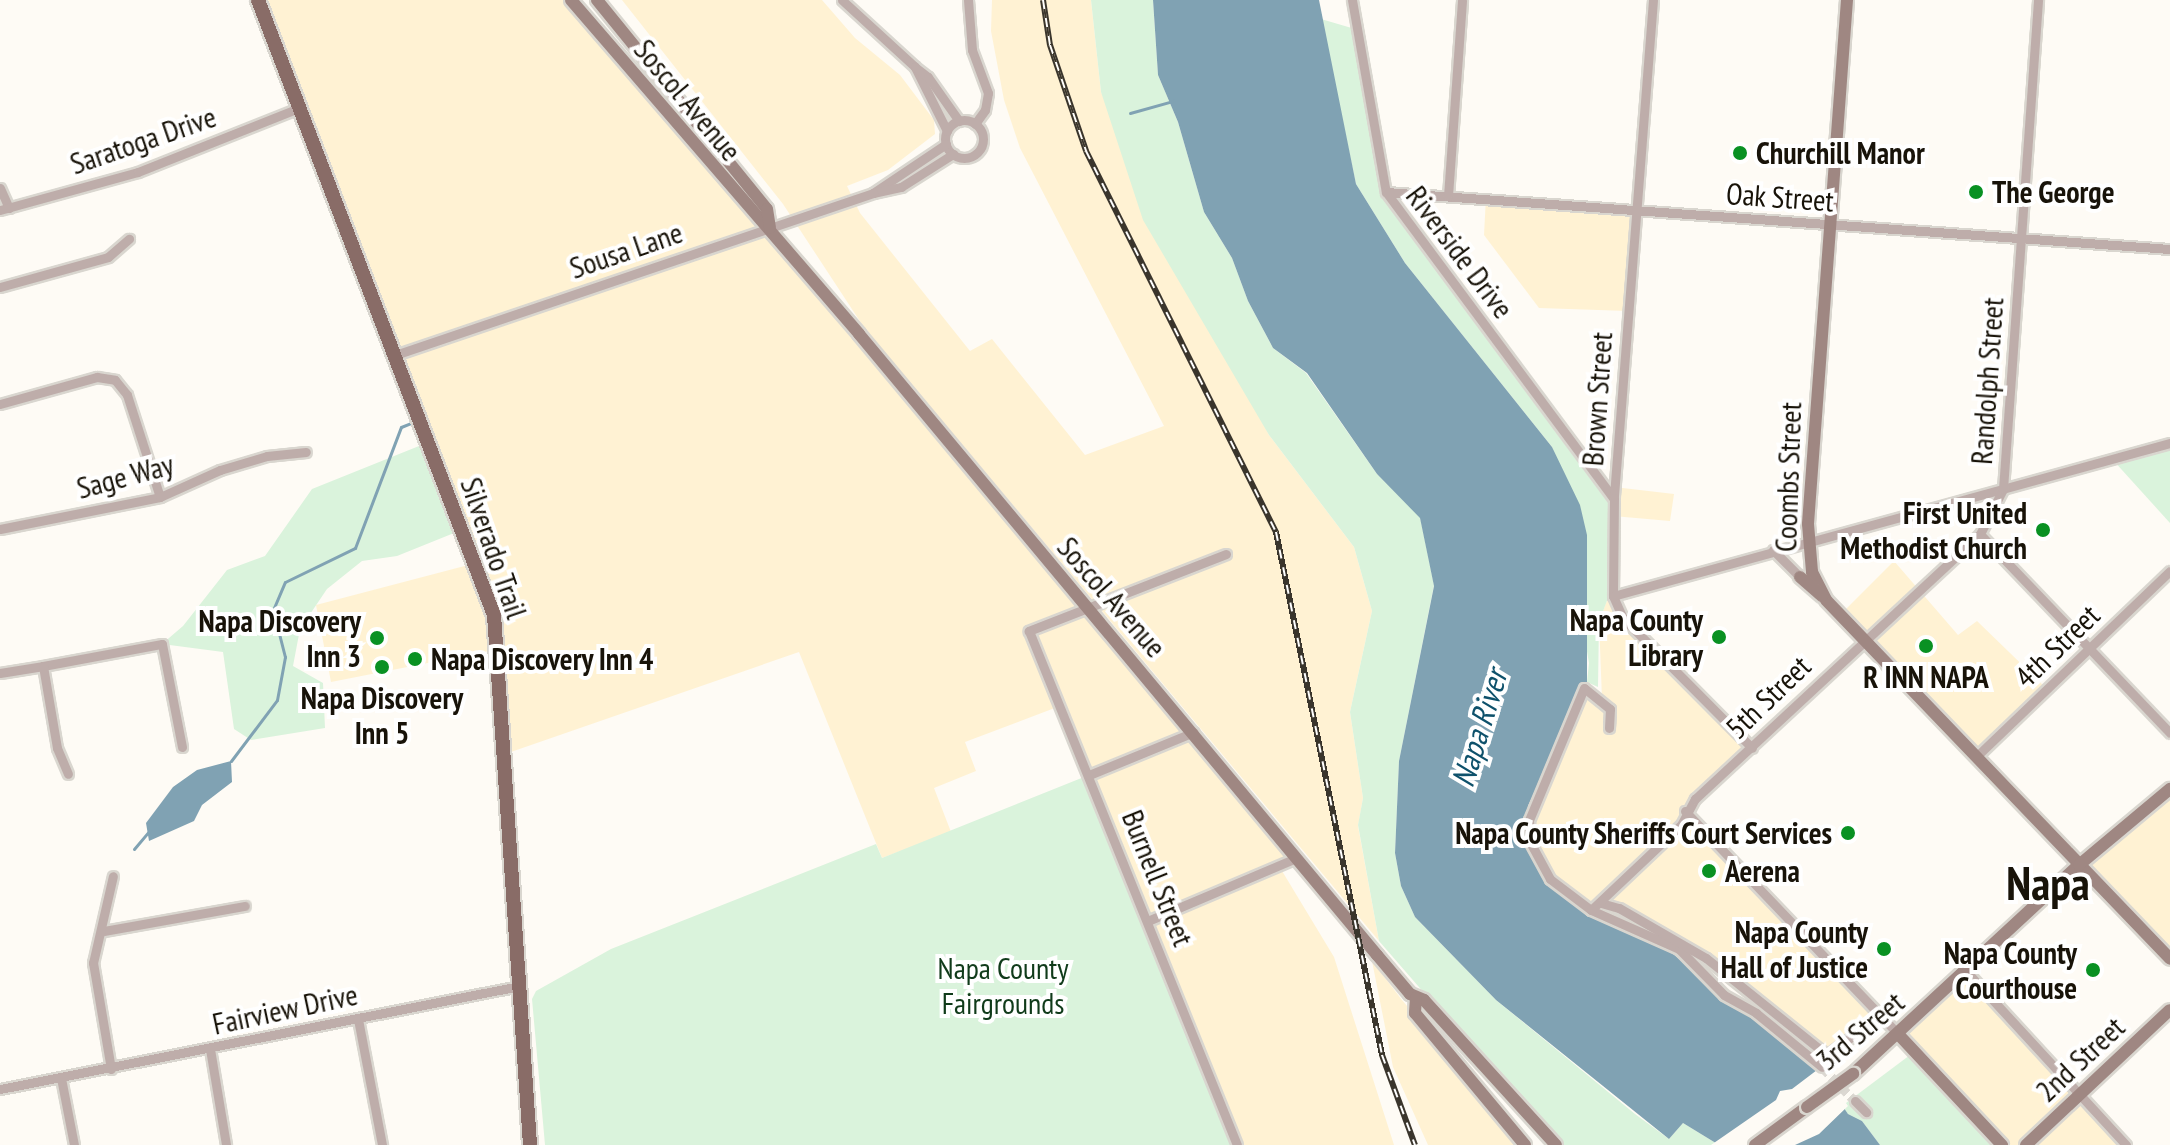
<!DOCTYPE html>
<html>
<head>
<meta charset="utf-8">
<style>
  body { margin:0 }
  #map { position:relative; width:2170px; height:1145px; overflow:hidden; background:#fefbf5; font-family:"PT Sans Narrow",sans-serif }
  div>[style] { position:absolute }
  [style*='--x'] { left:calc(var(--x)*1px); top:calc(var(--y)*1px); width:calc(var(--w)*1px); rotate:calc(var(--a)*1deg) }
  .built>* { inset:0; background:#fff2d3 }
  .green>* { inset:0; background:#daf3dc }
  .water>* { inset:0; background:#80a2b3 }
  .pier>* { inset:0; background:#fefbf5 }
  .stream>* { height:3px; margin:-1.5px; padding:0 1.5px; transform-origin:1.5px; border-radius:1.5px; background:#80a2b3 }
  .street-tunnel>* { height:9px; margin-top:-4.5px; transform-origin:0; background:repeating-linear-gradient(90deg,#dcd8d2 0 9px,transparent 0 13.5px) }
  .roads { filter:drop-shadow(2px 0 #d9d6cf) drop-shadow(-2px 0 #d9d6cf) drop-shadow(0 2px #d9d6cf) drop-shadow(0 -2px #d9d6cf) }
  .street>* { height:9px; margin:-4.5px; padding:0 4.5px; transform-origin:4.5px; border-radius:4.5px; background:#beadaa }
  .street>.ring { margin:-4.5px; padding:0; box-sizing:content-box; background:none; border:9px solid #beadaa; border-radius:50% }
  .secondary>* { height:12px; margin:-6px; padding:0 6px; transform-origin:6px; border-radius:6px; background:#9f8782 }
  .primary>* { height:14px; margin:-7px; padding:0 7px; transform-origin:7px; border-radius:7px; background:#896c67 }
  .rail>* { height:6px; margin-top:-3px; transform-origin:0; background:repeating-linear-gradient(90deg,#fff 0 9px,#3a352c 0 18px); box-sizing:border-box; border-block:2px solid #3a352c }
  .bridges { filter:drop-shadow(2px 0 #d9d6cf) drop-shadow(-2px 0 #d9d6cf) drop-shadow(0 2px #d9d6cf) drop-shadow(0 -2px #d9d6cf) }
  .secondary-bridge>* { height:12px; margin:-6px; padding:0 6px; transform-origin:6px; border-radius:6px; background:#9f8782 }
  .dots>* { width:22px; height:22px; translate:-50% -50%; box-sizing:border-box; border:4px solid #fff; border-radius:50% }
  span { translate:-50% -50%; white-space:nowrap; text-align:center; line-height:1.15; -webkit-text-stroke:8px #fff; paint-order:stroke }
  .street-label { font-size:30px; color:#181309 }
  .poi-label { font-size:30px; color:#181309; font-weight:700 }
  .left { translate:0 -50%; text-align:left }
  .right { translate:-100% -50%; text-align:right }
  .park-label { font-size:30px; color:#103b1a }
  .water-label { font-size:32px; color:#0e516b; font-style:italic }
  .town-label { font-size:46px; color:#181309; font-weight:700 }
</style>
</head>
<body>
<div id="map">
  <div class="built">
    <i style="clip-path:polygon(258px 0,571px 0,770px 228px,807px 285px,1288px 860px,1279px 866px,1334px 957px,1394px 1145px,1237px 1145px,1060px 706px,965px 742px,976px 771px,934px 788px,951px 832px,882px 858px,799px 652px,502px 755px,499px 649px,331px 682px,316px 605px,476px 563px)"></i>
    <i style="clip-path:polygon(622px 0,822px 0,855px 38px,900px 75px,934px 120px,935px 134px,888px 170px,847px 186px,860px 213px,970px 351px,992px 339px,1085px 455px,1164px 426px,1020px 148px,1004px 100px,991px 31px,992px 0,1091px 0,1101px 92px,1269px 435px,1354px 547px,1372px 611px,1350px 712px,1363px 798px,1358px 826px,1379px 941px,865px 329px,783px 204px)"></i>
    <i style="clip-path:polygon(1486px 197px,1636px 209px,1628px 311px,1539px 308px,1484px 235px)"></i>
    <i style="clip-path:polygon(1614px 487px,1674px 494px,1670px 521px,1613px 516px)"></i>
    <i style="clip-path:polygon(1894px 561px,1958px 635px,1977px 621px,2047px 689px,1977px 756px,1840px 615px)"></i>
    <i style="clip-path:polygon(1608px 598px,1747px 744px,1686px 811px,1877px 1008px,1862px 1029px,1827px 1055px,1706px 958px,1619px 908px,1593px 906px,1550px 879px,1529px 830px,1584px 688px,1602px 699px,1599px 621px)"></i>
    <i style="clip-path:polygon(2170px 789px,2170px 959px,2079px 865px)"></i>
    <i style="clip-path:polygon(1372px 961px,1402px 1000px,1525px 1145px,1428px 1145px,1393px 1067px)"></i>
    <i style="clip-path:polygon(1967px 972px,2126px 1145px,2001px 1145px,1899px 1035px)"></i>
  </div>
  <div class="green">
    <i style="clip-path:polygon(1091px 0,1153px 0,1158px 75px,1178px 122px,1204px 212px,1232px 258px,1248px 301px,1273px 348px,1306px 373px,1377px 474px,1420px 517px,1434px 585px,1399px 761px,1395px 853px,1401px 886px,1415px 917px,1496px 1000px,1635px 1114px,1669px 1139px,1683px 1123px,1719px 1145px,1556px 1145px,1379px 941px,1358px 825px,1363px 798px,1350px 712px,1372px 611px,1354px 547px,1269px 435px,1143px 220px,1101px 92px)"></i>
    <i style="clip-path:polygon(1321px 19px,1355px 29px,1386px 192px,1614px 498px,1608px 598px,1599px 622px,1598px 687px,1587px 682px,1589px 663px,1552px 447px,1405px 263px,1356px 184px)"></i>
    <i style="clip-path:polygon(429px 442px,464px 529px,397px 556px,362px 561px,327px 589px,300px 629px,293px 666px,323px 683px,325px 728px,251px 740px,234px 729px,223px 652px,162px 644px,183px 626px,227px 570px,265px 556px,312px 489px)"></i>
    <i style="clip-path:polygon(2170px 443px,2170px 523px,2112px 459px)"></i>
    <i style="clip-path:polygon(1089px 775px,1237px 1145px,545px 1145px,532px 999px,536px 991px,611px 949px,876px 844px,882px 858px)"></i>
    <i style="clip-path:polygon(1914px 1052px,2002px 1145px,1880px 1145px,1862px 1121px,1848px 1114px,1842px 1106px)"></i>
  </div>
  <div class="water">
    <i style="clip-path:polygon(1153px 0,1319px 0,1356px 184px,1405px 263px,1552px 447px,1580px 505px,1587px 535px,1587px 682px,1528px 806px,1525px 839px,1545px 876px,1673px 954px,1708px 981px,1721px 999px,1750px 1014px,1814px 1064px,1848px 1114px,1862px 1121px,1880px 1145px,1719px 1145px,1683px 1123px,1669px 1139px,1496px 1000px,1415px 917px,1401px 886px,1395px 853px,1399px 761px,1434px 586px,1420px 518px,1377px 474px,1307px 373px,1273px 348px,1248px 301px,1232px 258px,1204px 212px,1178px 122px,1158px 75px)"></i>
    <i style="clip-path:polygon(231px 761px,232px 782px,202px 805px,194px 821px,149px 841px,146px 823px,173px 787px,197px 770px)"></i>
  </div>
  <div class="pier">
    <i style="clip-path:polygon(1821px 1067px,1848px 1106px,1819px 1134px,1795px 1145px,1711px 1145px,1776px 1100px,1780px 1091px,1792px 1089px)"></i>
  </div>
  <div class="stream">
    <i style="--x:1130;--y:113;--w:45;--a:-15.6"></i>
    <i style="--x:231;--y:761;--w:76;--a:-53"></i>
    <i style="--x:277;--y:700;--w:44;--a:-79.5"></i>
    <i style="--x:285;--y:657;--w:49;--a:-104.3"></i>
    <i style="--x:273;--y:610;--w:30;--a:-67"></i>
    <i style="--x:285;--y:582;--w:78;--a:-25.9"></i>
    <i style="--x:355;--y:548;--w:129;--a:-69.2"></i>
    <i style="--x:401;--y:427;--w:11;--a:-22"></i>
    <i style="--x:134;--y:849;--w:25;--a:-50"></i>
  </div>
  <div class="street-tunnel">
    <i style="--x:1822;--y:1067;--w:47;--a:45.9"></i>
  </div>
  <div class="roads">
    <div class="street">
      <i style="--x:842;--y:0;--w:99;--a:42.5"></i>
      <i style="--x:968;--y:0;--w:50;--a:85.4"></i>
      <i style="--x:972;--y:50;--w:46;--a:69.6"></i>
      <i style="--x:988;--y:93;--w:17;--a:100"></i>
      <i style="--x:985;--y:110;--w:17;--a:126"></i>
      <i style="--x:1352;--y:0;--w:195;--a:80"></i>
      <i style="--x:1386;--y:192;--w:381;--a:53.4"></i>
      <i style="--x:1653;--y:0;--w:500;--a:94.5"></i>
      <i style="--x:1614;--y:498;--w:98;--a:90.6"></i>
      <i style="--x:1613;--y:596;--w:24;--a:66"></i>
      <i style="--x:1623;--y:618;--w:183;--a:45.2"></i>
      <i class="ring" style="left:945px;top:120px;width:29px;height:29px"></i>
      <i style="--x:947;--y:131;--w:72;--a:-116.6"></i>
      <i style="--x:915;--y:67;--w:16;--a:38"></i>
      <i style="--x:928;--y:77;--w:54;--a:54.8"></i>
      <i style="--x:946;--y:144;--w:88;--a:146.1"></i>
      <i style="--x:873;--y:193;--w:29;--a:-12"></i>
      <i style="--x:901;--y:187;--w:62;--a:-32.4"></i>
      <i style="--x:0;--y:188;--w:22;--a:66"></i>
      <i style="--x:1386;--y:192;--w:786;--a:4.16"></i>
      <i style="--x:1448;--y:196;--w:196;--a:-85.9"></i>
      <i style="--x:0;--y:210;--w:143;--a:-15.4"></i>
      <i style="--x:138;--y:172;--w:173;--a:-21.7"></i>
      <i style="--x:0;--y:287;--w:112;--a:-15.5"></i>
      <i style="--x:108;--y:257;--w:28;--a:-41"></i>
      <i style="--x:395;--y:355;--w:505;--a:-18.72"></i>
      <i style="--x:0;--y:404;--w:101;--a:-15.6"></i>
      <i style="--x:97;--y:377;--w:18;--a:9"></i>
      <i style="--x:115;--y:380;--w:19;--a:51"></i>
      <i style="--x:127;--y:395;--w:107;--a:72.1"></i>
      <i style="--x:0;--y:529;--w:163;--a:-11.3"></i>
      <i style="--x:160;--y:497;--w:66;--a:-24.2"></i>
      <i style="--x:220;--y:470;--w:49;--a:-16.6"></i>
      <i style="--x:267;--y:456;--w:39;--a:-6"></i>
      <i style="--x:1980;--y:534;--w:275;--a:46.3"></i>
      <i style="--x:1773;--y:550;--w:38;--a:45"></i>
      <i style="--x:1226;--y:554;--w:212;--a:158.7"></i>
      <i style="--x:1029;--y:631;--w:554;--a:67.97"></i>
      <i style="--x:1613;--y:596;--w:578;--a:-15.36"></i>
      <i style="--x:43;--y:666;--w:121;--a:-10.5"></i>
      <i style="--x:162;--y:644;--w:105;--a:79"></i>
      <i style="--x:0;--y:673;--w:44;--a:-9.2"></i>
      <i style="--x:43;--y:666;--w:83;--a:80.3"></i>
      <i style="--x:57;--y:748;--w:28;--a:67"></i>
      <i style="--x:1609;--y:728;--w:19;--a:-87"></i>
      <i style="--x:1610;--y:709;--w:33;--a:-141"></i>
      <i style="--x:1584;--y:688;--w:143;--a:112.6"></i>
      <i style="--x:1529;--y:820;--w:22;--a:87"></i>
      <i style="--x:1530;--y:842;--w:42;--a:61.6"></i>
      <i style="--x:1550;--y:879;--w:51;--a:37.1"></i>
      <i style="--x:1591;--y:910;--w:96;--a:23.9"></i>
      <i style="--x:1679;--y:949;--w:64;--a:45.6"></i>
      <i style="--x:1724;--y:995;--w:37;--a:29"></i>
      <i style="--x:1756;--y:1013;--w:85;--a:39.3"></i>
      <i style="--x:1977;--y:756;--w:267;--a:-43.8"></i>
      <i style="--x:1089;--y:775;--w:113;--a:-22.3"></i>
      <i style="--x:1685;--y:811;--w:310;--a:46.3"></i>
      <i style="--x:1601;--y:903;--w:19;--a:16"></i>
      <i style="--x:1619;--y:908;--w:100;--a:29.9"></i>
      <i style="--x:1706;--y:958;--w:155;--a:38.7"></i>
      <i style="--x:1827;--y:1055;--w:44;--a:-36.6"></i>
      <i style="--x:1591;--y:910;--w:124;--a:-43.4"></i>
      <i style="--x:1681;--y:825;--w:30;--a:-62"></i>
      <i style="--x:1695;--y:799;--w:389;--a:-42.9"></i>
      <i style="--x:1980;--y:534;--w:51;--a:-62.9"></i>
      <i style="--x:2003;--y:489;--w:490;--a:-85.9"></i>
      <i style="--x:1150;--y:920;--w:159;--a:-23"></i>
      <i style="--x:104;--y:931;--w:143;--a:-10.1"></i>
      <i style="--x:1967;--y:972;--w:235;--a:47.4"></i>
      <i style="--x:358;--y:1019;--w:128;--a:79.2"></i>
      <i style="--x:210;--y:1049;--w:97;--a:80.5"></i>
      <i style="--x:111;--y:1069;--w:108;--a:-99.6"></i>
      <i style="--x:93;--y:963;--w:89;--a:-77.1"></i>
      <i style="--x:61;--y:1078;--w:68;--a:79"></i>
      <i style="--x:0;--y:1089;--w:529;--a:-11.22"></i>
      <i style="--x:1855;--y:1101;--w:16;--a:45"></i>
    </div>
    <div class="secondary">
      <i style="--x:571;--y:0;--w:441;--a:49.2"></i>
      <i style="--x:859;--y:334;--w:809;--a:50.17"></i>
      <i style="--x:1377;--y:955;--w:51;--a:49.8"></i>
      <i style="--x:1410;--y:994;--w:15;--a:23"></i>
      <i style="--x:1424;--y:1000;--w:196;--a:47.7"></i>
      <i style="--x:597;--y:0;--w:269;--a:50.9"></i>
      <i style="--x:767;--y:209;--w:19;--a:81"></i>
      <i style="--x:1847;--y:0;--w:525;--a:94.26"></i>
      <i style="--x:1808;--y:524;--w:48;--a:85.2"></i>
      <i style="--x:1812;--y:572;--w:31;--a:63"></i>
      <i style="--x:1826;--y:600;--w:497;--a:46.2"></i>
      <i style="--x:1800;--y:577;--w:29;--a:41"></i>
      <i style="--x:1416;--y:998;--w:15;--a:94"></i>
      <i style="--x:1415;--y:1013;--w:172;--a:50.2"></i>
      <i style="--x:1899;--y:1035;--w:151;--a:46.9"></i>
      <i style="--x:1853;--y:1074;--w:308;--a:-42.8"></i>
      <i style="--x:2079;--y:865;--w:119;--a:-39.9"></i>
      <i style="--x:1755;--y:1145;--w:64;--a:-36.2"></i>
      <i style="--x:2026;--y:1145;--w:197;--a:-43.2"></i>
    </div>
    <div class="primary">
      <i style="--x:258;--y:0;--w:659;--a:69.01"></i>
      <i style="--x:494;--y:615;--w:531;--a:86.11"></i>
    </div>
  </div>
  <div class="rail">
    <i style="--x:1043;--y:0;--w:46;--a:81.2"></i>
    <i style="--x:1050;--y:45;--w:112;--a:71.2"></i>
    <i style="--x:1086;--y:151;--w:426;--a:63.5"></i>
    <i style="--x:1276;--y:532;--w:534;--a:78.54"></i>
    <i style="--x:1382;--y:1055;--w:96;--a:69.9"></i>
  </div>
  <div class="bridges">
    <div class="secondary-bridge">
      <i style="--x:1807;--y:1107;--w:57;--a:-35.7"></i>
    </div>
  </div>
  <div class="dots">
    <i style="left:1740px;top:153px;background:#099123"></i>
    <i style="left:1976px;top:192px;background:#099123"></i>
    <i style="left:2043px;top:530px;background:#099123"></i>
    <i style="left:1719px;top:637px;background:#099123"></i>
    <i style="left:377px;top:638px;background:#099123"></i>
    <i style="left:1926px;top:646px;background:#099123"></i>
    <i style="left:415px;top:659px;background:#099123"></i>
    <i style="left:382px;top:667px;background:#099123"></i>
    <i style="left:1848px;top:833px;background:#099123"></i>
    <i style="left:1709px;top:871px;background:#099123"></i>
    <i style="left:1884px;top:949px;background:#099123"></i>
    <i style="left:2093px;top:970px;background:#099123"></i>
  </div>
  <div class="street-label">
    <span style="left:688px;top:100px;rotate:50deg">Soscol Avenue</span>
    <span style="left:143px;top:140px;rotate:-19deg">Saratoga Drive</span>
    <span style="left:1780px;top:197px;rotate:4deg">Oak Street</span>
    <span style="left:626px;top:250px;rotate:-19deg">Sousa Lane</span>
    <span style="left:1460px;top:252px;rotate:53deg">Riverside Drive</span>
    <span style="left:1987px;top:381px;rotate:-86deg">Randolph Street</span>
    <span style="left:1597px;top:399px;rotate:-86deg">Brown Street</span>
    <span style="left:125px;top:476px;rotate:-15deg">Sage Way</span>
    <span style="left:1788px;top:477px;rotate:-88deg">Coombs Street</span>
    <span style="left:494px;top:548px;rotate:71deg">Silverado Trail</span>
    <span style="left:1112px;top:597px;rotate:49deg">Soscol Avenue</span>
    <span style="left:2057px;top:646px;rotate:-44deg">4th Street</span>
    <span style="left:1768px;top:697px;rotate:-44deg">5th Street</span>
    <span style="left:1158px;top:878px;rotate:68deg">Burnell Street</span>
    <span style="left:285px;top:1009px;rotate:-12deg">Fairview Drive</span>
    <span style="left:1860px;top:1031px;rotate:-40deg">3rd Street</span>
    <span style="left:2080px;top:1059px;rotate:-43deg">2nd Street</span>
  </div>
  <div class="poi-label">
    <span class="left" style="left:1756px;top:153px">Churchill Manor</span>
    <span class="left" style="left:1992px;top:192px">The George</span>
    <span class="right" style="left:2027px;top:530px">First United<br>Methodist Church</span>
    <span class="right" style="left:1703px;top:637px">Napa County<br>Library</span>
    <span class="right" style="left:361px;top:638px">Napa Discovery<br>Inn 3</span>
    <span class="left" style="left:431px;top:659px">Napa Discovery Inn 4</span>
    <span style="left:1926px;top:677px">R INN NAPA</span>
    <span style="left:382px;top:715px">Napa Discovery<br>Inn 5</span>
    <span class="right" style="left:1832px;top:833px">Napa County Sheriffs Court Services</span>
    <span class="left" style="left:1725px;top:871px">Aerena</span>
    <span class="right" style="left:1868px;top:949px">Napa County<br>Hall of Justice</span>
    <span class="right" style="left:2077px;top:970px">Napa County<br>Courthouse</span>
  </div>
  <div class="park-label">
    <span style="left:1003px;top:985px">Napa County<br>Fairgrounds</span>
  </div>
  <div class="water-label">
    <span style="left:1479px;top:728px;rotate:-73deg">Napa River</span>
  </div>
  <div class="town-label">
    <span style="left:2048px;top:883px">Napa</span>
  </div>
</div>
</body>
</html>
